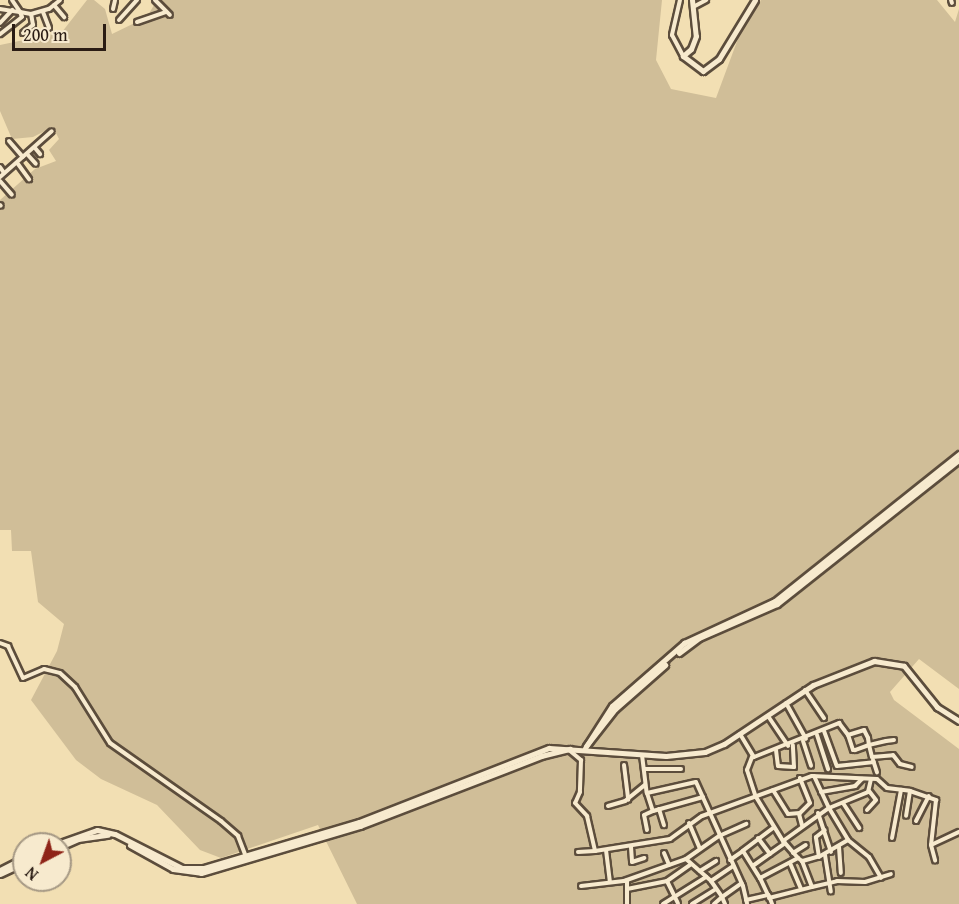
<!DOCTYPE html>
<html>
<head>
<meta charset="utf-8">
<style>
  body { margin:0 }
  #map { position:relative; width:959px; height:904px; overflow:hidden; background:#f2dfb3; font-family:"Gentium Book Plus",serif }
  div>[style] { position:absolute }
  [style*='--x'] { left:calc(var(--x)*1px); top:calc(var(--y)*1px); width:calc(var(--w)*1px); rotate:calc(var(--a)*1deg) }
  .green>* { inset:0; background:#d0be98 }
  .roads { filter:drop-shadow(2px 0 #5c4d3c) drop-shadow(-2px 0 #5c4d3c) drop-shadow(0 2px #5c4d3c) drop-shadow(0 -2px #5c4d3c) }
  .street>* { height:4px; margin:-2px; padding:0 2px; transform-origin:2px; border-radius:2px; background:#f7eace }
  .secondary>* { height:5px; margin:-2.5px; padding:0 2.5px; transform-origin:2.5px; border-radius:2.5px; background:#f7eace }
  span { translate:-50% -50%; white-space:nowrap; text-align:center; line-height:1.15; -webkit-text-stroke:6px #f7eace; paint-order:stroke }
  .north { position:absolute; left:12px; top:832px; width:60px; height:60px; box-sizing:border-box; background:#f7eace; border:2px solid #a59884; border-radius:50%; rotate:221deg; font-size:16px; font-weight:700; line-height:24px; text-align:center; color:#2a1c14 }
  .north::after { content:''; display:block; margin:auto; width:21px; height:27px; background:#8f2418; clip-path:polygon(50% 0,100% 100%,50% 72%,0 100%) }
  .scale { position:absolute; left:12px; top:24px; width:94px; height:27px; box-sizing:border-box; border:3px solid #2a1c14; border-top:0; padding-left:8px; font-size:18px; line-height:21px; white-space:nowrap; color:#2a1c14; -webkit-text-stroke:4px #f7eace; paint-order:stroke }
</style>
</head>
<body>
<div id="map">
  <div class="green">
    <i style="clip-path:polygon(87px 0,94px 0,105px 9px,112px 34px,147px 17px,157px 0,662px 0,656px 60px,671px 89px,716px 98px,739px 36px,761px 0,937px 0,955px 22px,959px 9px,959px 689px,919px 659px,890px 692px,894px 700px,959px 749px,959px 904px,357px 904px,318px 825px,221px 858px,200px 850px,157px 805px,101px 779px,76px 760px,31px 700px,57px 651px,64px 624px,38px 602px,31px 551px,12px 551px,11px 530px,0 530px,0 200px,35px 169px,56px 161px,49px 150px,59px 139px,53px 127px,33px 137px,12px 139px,0 111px,0 45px,62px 32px)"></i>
  </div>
  <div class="roads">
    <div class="street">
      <i style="--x:12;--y:0;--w:14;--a:56"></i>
      <i style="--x:20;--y:12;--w:11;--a:10"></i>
      <i style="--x:31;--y:14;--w:19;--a:-16"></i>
      <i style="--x:49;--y:9;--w:14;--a:-39"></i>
      <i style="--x:155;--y:0;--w:21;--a:45"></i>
      <i style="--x:680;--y:0;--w:36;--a:103"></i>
      <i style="--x:672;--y:35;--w:24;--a:62"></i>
      <i style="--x:951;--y:0;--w:3;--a:72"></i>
      <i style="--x:54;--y:5;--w:16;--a:50"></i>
      <i style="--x:693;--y:7;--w:15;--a:-28"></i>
      <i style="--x:0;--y:9;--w:20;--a:9"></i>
      <i style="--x:20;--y:12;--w:5;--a:68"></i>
      <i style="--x:22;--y:17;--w:28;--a:142"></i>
      <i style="--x:113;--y:9;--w:9;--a:-77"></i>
      <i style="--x:43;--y:12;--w:17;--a:69"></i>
      <i style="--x:119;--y:20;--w:27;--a:-48"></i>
      <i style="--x:137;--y:22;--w:31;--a:-19"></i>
      <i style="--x:0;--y:23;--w:18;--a:-47"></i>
      <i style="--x:23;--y:33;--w:13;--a:-39"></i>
      <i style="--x:33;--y:25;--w:11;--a:-100"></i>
      <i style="--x:9;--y:141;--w:21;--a:49"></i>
      <i style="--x:35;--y:148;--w:8;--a:50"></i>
      <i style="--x:27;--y:154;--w:13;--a:48"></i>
      <i style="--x:18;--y:164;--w:19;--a:54"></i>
      <i style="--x:0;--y:167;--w:7;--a:56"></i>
      <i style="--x:0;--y:177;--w:69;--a:-41.5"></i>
      <i style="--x:0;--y:181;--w:18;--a:49"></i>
      <i style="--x:0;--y:205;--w:1;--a:45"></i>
      <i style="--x:0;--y:643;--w:9;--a:21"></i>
      <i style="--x:8;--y:646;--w:35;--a:65"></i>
      <i style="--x:23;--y:678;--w:23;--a:-23"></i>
      <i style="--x:44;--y:669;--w:16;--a:14"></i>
      <i style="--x:60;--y:673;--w:21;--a:43"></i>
      <i style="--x:75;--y:687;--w:66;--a:58"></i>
      <i style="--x:110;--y:743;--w:136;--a:35.1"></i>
      <i style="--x:221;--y:821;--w:23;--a:41"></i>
      <i style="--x:238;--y:836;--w:19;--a:69"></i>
      <i style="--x:805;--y:690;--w:34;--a:56"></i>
      <i style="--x:786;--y:703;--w:41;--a:60.9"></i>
      <i style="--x:768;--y:716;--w:36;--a:56"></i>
      <i style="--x:824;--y:731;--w:37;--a:70"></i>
      <i style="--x:837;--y:766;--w:37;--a:-6"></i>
      <i style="--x:740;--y:734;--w:27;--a:59"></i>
      <i style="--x:754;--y:757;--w:92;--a:-21.8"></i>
      <i style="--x:839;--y:723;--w:15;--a:53"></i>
      <i style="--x:817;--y:735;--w:36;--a:72"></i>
      <i style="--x:894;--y:740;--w:8;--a:173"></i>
      <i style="--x:886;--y:741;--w:17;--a:167"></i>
      <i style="--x:869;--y:745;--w:15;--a:160"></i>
      <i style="--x:855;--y:750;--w:2;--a:180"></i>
      <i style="--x:853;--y:750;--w:16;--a:-108"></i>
      <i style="--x:848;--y:735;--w:17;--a:-17"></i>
      <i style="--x:864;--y:730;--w:9;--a:63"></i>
      <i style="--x:868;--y:738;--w:7;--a:82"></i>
      <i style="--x:869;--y:745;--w:12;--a:76"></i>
      <i style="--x:872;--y:757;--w:21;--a:-5"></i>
      <i style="--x:893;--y:755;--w:11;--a:52"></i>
      <i style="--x:900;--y:764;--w:12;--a:14"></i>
      <i style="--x:803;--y:741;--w:26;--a:72"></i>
      <i style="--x:569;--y:750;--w:16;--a:40"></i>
      <i style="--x:581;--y:760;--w:32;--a:92"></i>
      <i style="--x:580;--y:792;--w:12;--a:114"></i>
      <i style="--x:575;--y:803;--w:18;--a:47"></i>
      <i style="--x:587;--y:816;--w:36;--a:77"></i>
      <i style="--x:595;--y:851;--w:76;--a:-9.1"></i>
      <i style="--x:670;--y:839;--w:39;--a:-36"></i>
      <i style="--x:702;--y:816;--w:117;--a:-20"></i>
      <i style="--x:812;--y:776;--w:65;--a:2.6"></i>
      <i style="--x:877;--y:779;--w:13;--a:42"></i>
      <i style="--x:887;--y:788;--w:23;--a:7"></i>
      <i style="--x:910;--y:791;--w:25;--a:99"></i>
      <i style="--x:776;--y:750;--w:16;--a:83"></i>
      <i style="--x:778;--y:766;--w:16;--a:4"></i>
      <i style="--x:794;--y:767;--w:22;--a:-93"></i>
      <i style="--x:642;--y:755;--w:38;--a:83"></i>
      <i style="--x:647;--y:793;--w:50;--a:-12.7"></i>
      <i style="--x:696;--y:782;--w:114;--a:65.7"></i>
      <i style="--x:743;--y:886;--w:18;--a:77"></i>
      <i style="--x:752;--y:757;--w:14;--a:111"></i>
      <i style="--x:747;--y:770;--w:28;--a:72"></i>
      <i style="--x:756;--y:797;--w:52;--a:58.5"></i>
      <i style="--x:783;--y:841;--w:57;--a:-35.7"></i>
      <i style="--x:829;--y:808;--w:37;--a:59"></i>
      <i style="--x:848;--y:840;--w:32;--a:150"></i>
      <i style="--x:820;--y:856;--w:19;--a:164"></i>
      <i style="--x:802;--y:861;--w:5;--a:-143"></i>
      <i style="--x:873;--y:760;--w:13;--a:72"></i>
      <i style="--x:624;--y:765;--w:35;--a:83"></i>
      <i style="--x:644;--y:769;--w:37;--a:0"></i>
      <i style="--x:814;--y:776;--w:35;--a:65"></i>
      <i style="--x:829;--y:808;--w:42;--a:-22.3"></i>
      <i style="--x:868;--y:792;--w:13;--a:-77"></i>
      <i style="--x:773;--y:790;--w:28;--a:58"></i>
      <i style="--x:788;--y:814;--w:12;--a:-5"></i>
      <i style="--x:800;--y:813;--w:14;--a:-45"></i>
      <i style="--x:810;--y:803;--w:27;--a:-112"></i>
      <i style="--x:910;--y:791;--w:28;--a:19"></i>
      <i style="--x:936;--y:800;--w:45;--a:96.3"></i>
      <i style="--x:931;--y:845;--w:16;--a:75"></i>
      <i style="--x:821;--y:792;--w:35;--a:-10"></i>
      <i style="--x:855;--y:786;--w:10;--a:-45"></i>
      <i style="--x:647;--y:793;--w:19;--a:72"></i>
      <i style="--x:653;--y:811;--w:52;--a:-15.6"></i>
      <i style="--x:843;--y:803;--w:30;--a:57"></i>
      <i style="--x:608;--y:806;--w:18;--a:-16"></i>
      <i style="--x:625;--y:801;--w:26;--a:-39"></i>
      <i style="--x:659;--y:809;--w:17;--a:73"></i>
      <i style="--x:867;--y:810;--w:13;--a:-48"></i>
      <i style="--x:876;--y:800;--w:11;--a:-128"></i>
      <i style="--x:818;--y:813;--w:41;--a:71.6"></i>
      <i style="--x:799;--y:814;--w:11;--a:75"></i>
      <i style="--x:916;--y:821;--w:28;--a:-63"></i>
      <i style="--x:689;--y:823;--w:28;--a:67"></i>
      <i style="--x:773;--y:828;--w:38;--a:143"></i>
      <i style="--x:743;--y:851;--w:32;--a:58"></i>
      <i style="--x:760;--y:878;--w:43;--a:-27.8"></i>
      <i style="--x:798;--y:858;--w:23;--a:-131"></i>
      <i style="--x:647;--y:830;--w:15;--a:-101"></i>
      <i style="--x:644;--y:815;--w:10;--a:-24"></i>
      <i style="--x:758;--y:838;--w:20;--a:53"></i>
      <i style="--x:892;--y:838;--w:49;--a:-79.4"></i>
      <i style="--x:848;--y:840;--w:27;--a:39"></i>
      <i style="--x:869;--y:857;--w:24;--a:60"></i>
      <i style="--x:931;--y:845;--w:31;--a:-25"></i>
      <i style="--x:631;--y:847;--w:15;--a:86"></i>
      <i style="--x:632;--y:862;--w:13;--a:-18"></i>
      <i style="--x:839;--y:847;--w:26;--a:86"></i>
      <i style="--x:606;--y:850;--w:32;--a:83"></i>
      <i style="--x:578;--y:852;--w:17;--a:-3"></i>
      <i style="--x:664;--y:853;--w:13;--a:67"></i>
      <i style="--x:793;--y:853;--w:15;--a:-32"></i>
      <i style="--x:825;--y:855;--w:37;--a:81"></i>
      <i style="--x:819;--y:857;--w:20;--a:-99"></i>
      <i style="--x:816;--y:837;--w:11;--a:-38"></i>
      <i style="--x:686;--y:859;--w:33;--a:41"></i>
      <i style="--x:711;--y:881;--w:27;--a:-34"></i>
      <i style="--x:730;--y:860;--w:16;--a:-35"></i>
      <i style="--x:790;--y:863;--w:28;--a:67"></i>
      <i style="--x:754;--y:865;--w:38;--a:-35"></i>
      <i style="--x:700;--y:871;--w:19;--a:-32"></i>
      <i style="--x:667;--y:881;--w:25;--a:64"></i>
      <i style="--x:711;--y:881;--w:19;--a:55"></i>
      <i style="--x:722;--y:897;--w:24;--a:-35"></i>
      <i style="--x:581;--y:886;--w:43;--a:-6.6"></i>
      <i style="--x:624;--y:881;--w:66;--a:-19.5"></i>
      <i style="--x:686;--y:859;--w:40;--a:-34.9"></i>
      <i style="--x:719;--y:836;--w:30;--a:-24"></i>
      <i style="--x:812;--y:887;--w:26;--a:-13"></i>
      <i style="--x:837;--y:881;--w:28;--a:2"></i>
      <i style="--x:865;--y:882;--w:27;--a:-17"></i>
      <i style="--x:627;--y:889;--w:41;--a:-11.3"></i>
      <i style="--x:667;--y:881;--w:29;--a:-35"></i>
      <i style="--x:769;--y:896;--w:9;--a:69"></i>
      <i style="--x:769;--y:898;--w:44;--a:-14.3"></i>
      <i style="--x:812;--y:887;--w:28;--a:-111"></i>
      <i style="--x:746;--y:900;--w:23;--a:-13"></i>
      <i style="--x:768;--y:895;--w:19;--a:-115"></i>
      <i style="--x:627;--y:904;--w:24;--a:-90"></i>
      <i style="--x:663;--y:904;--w:51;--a:-32.1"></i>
      <i style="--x:692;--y:904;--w:28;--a:-32"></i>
      <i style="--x:714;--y:904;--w:11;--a:-41"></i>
      <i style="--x:722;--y:897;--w:8;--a:67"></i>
    </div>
    <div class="secondary">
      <i style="--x:692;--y:0;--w:36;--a:84"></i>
      <i style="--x:696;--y:36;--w:14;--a:111"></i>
      <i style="--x:691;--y:49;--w:11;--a:139"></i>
      <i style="--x:683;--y:56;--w:25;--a:37"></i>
      <i style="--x:703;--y:71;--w:20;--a:-37"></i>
      <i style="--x:719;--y:59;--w:69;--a:-58.6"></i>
      <i style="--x:679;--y:653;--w:25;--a:-37"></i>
      <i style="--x:699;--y:638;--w:85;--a:-23.6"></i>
      <i style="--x:777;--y:604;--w:232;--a:-38.4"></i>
      <i style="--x:586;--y:746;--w:47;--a:-51.9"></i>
      <i style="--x:615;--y:709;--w:67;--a:-41.3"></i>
      <i style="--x:585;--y:748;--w:50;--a:-57.3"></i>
      <i style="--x:612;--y:706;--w:96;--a:-41.2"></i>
      <i style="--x:684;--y:643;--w:100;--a:-24.8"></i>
      <i style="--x:775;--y:601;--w:236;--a:-38.6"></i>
      <i style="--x:57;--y:844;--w:42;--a:-19.3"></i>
      <i style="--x:97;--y:830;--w:18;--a:13"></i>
      <i style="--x:115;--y:834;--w:75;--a:26.9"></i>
      <i style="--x:182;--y:868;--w:22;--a:0"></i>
      <i style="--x:204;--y:868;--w:162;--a:-16.5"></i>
      <i style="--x:359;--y:822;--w:204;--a:-21.3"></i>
      <i style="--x:549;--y:748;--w:117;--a:3.9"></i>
      <i style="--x:666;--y:756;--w:39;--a:-6"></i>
      <i style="--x:705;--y:752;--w:21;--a:-23"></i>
      <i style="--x:724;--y:744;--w:107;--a:-33.5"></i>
      <i style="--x:813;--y:685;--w:66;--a:-21.5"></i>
      <i style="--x:874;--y:661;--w:30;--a:9"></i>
      <i style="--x:904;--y:666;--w:53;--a:51.2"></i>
      <i style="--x:937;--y:707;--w:26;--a:32"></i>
      <i style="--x:130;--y:845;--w:49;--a:29.2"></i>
      <i style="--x:173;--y:869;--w:28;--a:8"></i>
      <i style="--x:201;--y:873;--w:166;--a:-16.5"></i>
      <i style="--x:360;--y:826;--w:194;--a:-21.1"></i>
      <i style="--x:541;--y:756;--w:30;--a:-14"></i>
      <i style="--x:60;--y:847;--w:20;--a:-24"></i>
      <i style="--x:78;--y:839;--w:30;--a:-8"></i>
      <i style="--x:0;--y:870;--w:27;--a:-27"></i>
      <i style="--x:0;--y:874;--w:26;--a:-25"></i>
    </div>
  </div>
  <div class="north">N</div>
  <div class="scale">200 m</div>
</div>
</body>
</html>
